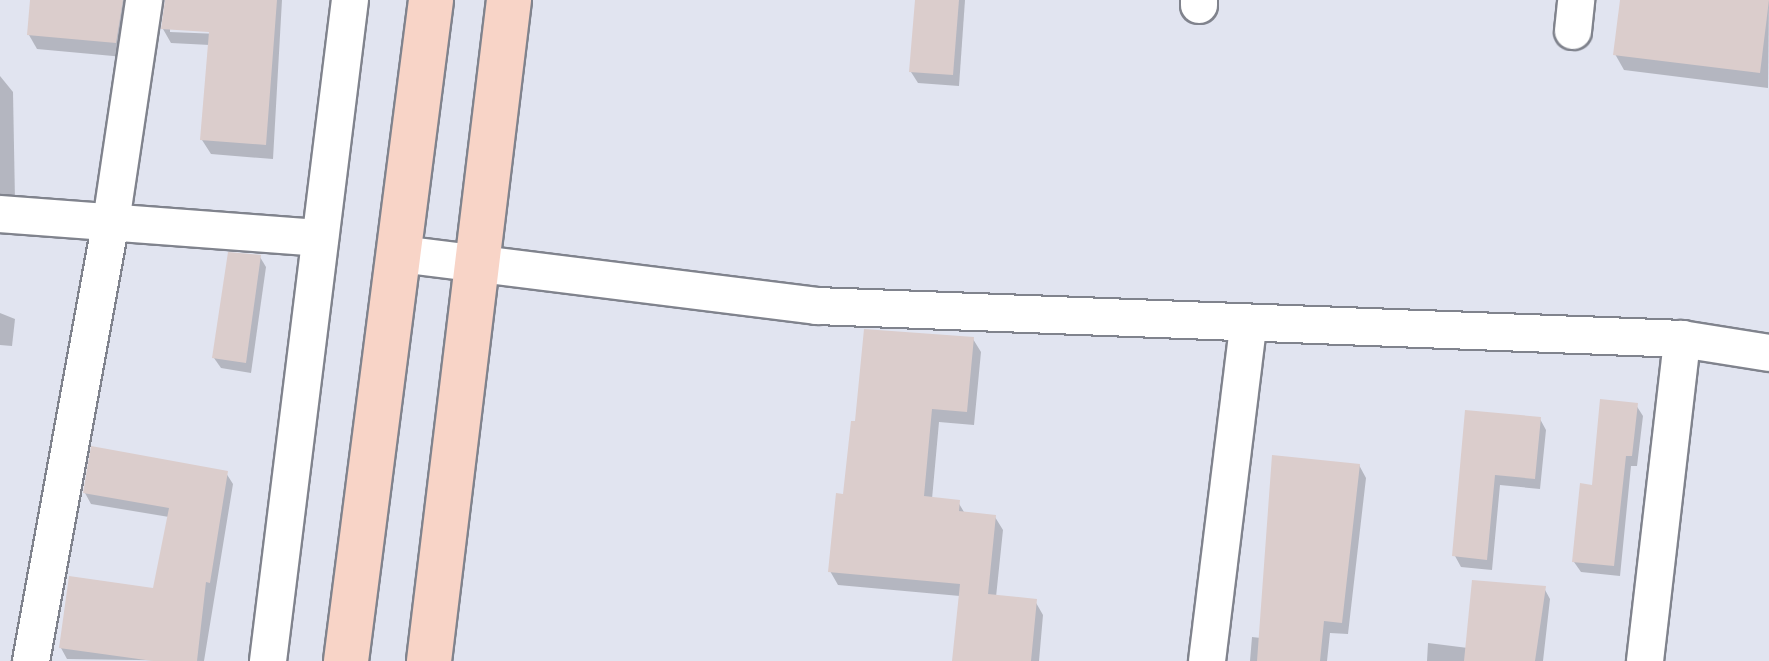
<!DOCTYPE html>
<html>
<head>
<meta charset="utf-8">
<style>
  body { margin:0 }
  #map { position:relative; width:1769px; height:661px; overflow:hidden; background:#e1e4f0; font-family:"Source Serif 4",serif }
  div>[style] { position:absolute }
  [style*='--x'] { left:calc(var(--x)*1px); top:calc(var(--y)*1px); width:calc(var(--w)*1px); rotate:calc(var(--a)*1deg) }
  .shadow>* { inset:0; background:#0003 }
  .building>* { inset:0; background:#dbcdcc }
  .roads { filter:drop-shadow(2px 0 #80838d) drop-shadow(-2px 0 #80838d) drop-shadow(0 2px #80838d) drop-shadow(0 -2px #80838d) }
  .minor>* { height:36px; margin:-18px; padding:0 18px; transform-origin:18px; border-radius:18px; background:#fff }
  .secondary>* { height:44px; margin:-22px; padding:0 22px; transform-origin:22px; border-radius:22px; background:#f8d4c7 }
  span { translate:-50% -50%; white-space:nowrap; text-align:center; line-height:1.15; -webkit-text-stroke:6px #fff; paint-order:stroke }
</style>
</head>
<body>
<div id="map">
  <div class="shadow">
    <i style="clip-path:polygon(32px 0,138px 0,124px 57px,37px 49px,29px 35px)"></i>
    <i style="clip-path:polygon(evenodd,166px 0,282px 0,273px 159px,211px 154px,202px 140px,210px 45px,171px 43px,163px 29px,166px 0,170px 28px,219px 30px,219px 34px,170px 32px,170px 28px)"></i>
    <i style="clip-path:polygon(917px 0,965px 0,959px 86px,918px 83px,911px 72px)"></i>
    <i style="clip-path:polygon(1622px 0,1769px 0,1768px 88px,1624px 70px,1615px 54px)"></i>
    <i style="clip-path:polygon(0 76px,13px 92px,15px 201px,0 201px)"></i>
    <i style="clip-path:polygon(260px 257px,266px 267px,251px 373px,221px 368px,214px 358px)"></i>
    <i style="clip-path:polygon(0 313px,15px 319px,12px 346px,0 345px)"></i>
    <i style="clip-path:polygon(973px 339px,981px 352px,974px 425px,939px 422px,932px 499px,958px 502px,964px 512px,995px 517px,1003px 530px,996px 597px,1035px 601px,1043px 615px,1039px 661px,954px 661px,960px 596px,838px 585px,830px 571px,845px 496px)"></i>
    <i style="clip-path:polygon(1636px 405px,1643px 416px,1637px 466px,1631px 466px,1620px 576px,1581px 572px,1574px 562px,1594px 487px)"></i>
    <i style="clip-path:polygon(1467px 412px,1540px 419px,1546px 430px,1540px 489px,1500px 485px,1492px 570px,1461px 567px,1455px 556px)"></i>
    <i style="clip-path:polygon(1359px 465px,1366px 478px,1348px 634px,1330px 633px,1327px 661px,1250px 661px,1252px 637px,1261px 638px)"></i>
    <i style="clip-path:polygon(226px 473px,233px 484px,204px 661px,67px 659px,61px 648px,155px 590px,169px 517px,91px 504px,85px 493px)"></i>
    <i style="clip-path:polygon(1544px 588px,1550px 599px,1543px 661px,1427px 661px,1428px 643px,1468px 648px)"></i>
  </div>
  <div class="building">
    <i style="clip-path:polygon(30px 0,123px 0,116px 43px,27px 35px)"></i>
    <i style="clip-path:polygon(165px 0,277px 0,266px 145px,200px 140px,209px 32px,161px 29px)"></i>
    <i style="clip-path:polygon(915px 0,959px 0,953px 75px,909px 72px)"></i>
    <i style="clip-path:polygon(1620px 0,1769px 0,1760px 73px,1613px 55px)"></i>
    <i style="clip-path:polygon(228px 252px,261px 255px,246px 363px,212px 358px)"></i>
    <i style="clip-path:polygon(864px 329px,974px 337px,967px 412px,932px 409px,924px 496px,960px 500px,959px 511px,996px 515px,988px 594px,1037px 599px,1031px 661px,952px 661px,960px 584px,828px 572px,836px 493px,843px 494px,851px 421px,855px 421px)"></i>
    <i style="clip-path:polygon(1600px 399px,1638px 403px,1632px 456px,1626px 456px,1614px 566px,1572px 562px,1580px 483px,1592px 485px)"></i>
    <i style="clip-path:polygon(1465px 410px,1541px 417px,1535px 479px,1495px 475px,1487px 560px,1452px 556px)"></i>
    <i style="clip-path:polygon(91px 446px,228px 471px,210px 583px,206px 582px,197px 661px,153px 661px,59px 648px,69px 576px,153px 588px,169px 508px,83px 493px)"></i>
    <i style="clip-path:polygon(1272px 455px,1360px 464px,1342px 623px,1324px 621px,1320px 661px,1257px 661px)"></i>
    <i style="clip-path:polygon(1472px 580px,1546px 586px,1535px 661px,1464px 661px)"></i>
  </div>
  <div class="roads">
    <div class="minor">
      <i style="--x:1199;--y:5;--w:5;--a:-90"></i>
      <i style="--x:1573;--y:31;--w:31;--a:-84"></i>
      <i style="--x:0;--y:214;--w:321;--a:4.3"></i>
      <i style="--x:401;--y:254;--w:419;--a:7.1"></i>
      <i style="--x:817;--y:306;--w:866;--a:2.18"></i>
      <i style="--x:1682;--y:339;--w:88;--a:9.1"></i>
      <i style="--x:31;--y:661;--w:446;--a:-79.7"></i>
      <i style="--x:111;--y:222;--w:224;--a:-81.5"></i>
      <i style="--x:268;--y:661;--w:666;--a:-82.93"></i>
      <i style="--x:1207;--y:661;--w:337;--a:-83"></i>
      <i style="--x:1645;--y:661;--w:324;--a:-83.4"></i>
    </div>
    <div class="secondary">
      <i style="--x:346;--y:661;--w:666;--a:-82.67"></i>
      <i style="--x:429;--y:661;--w:666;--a:-83.1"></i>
    </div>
  </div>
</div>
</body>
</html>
